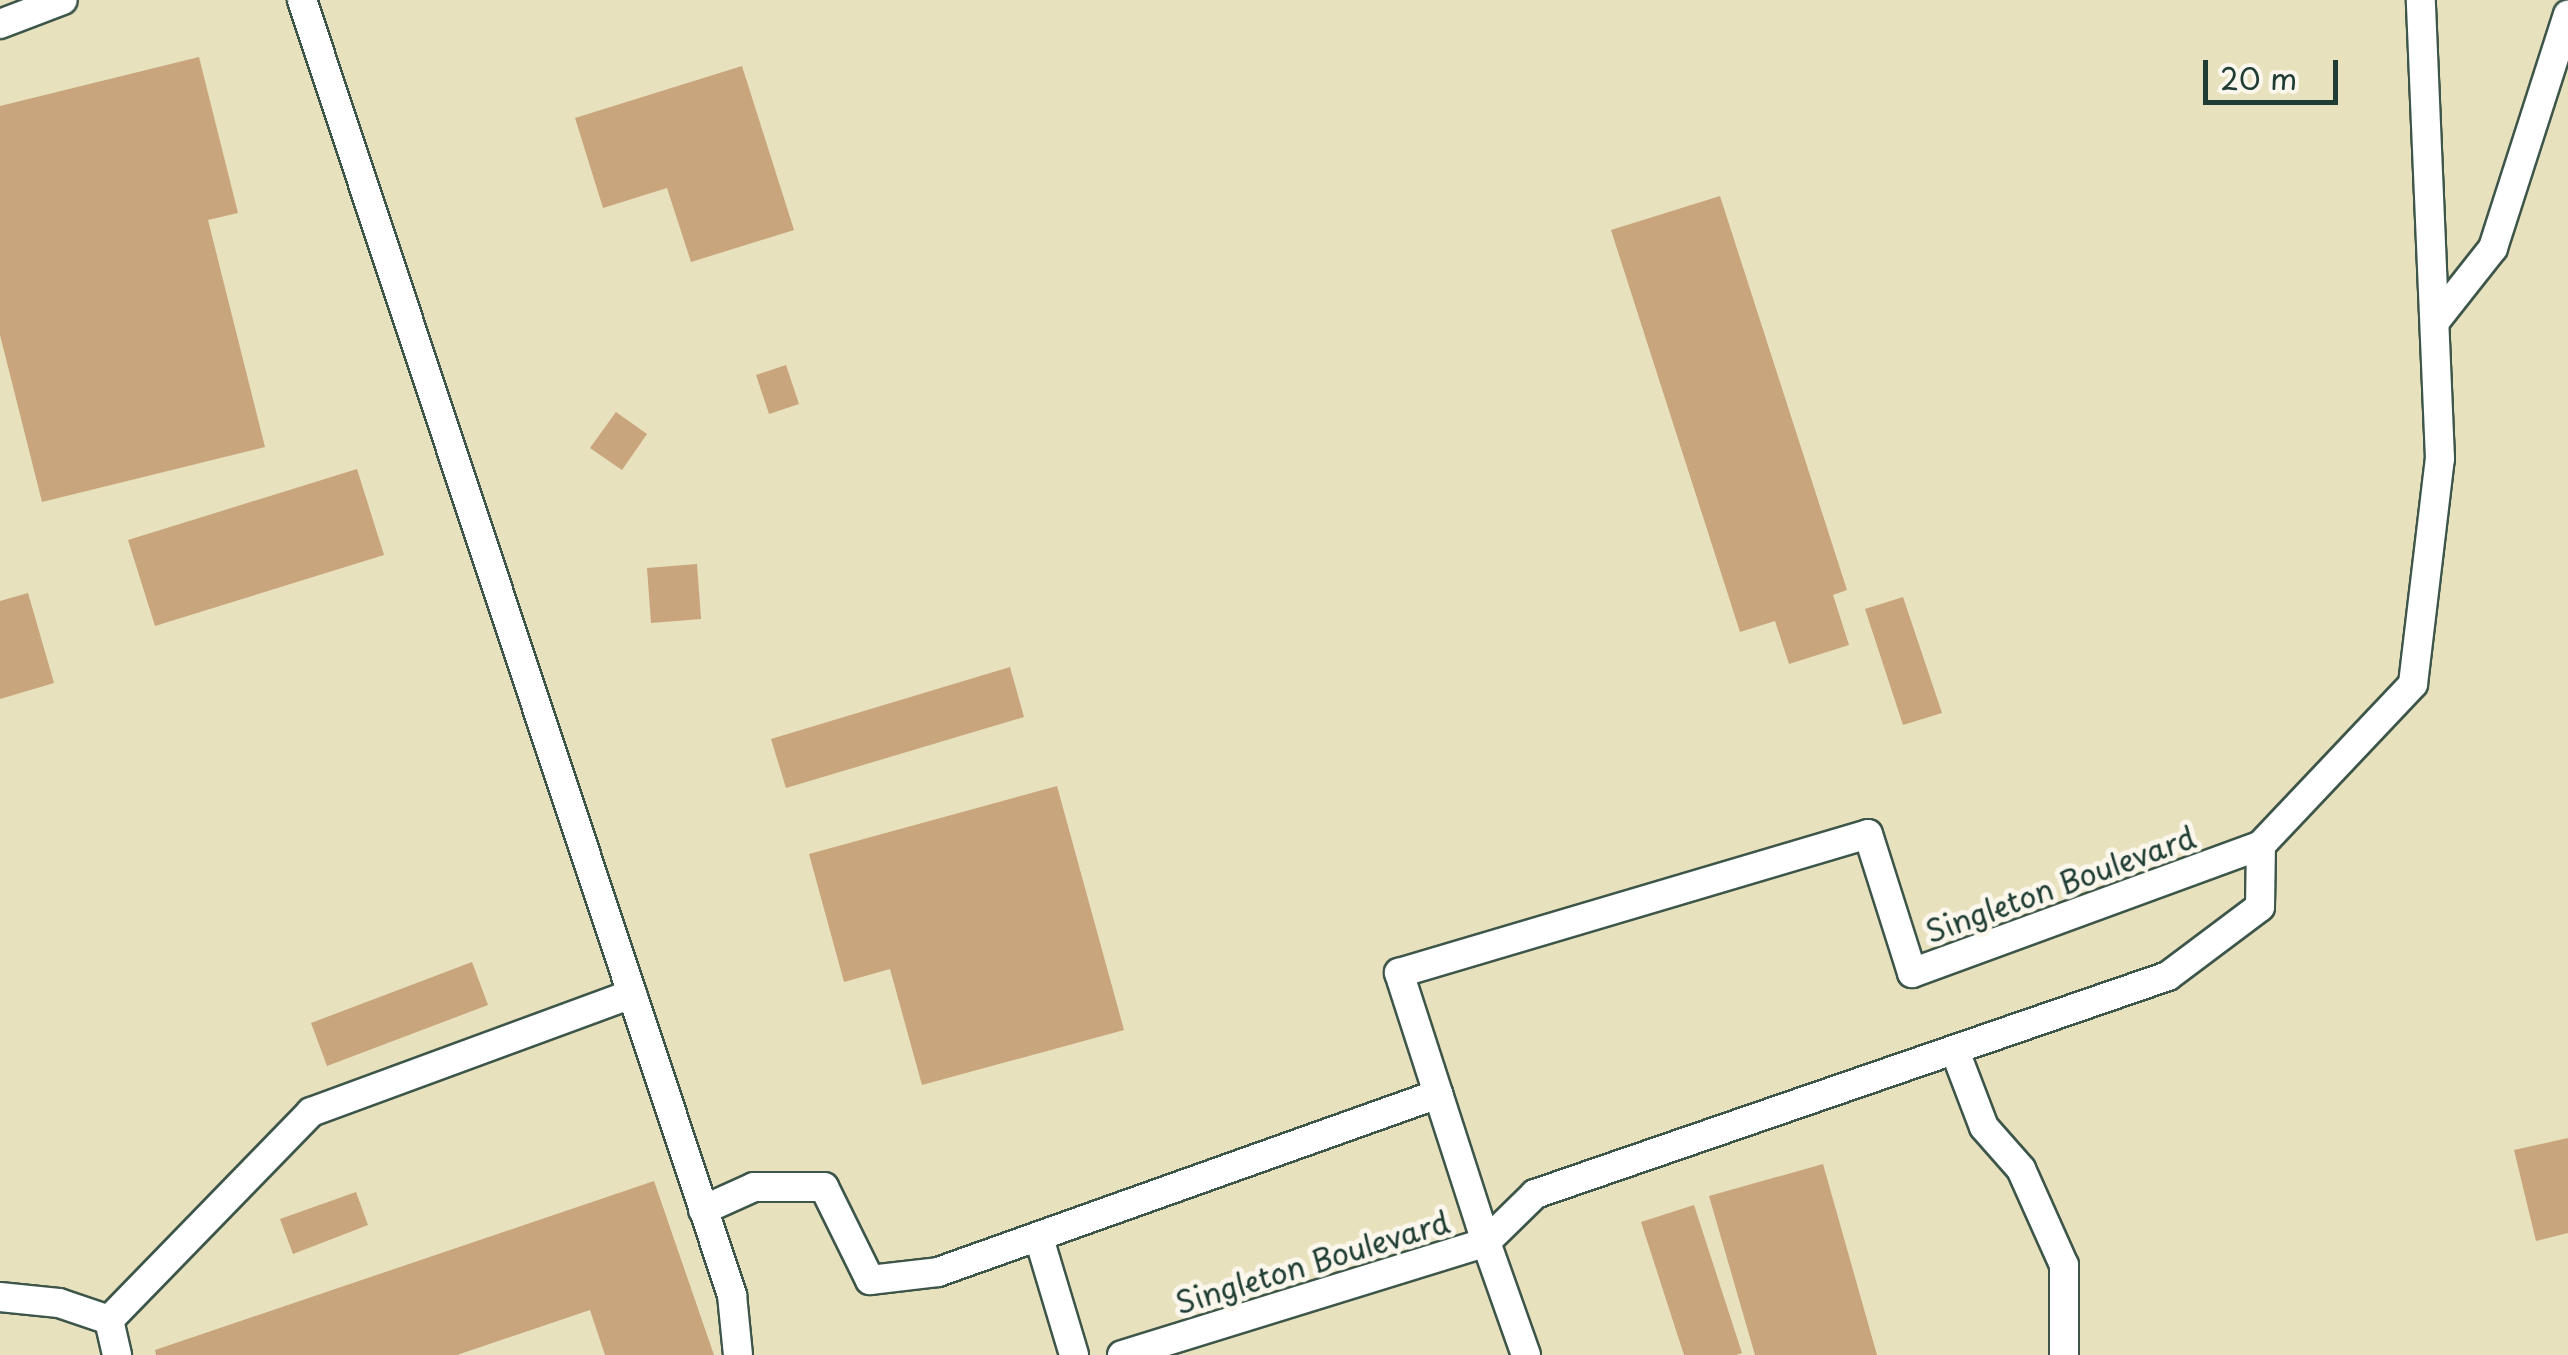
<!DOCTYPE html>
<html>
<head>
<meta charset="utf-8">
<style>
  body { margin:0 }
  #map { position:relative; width:2568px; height:1355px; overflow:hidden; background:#e8e1be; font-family:"Playpen Sans",sans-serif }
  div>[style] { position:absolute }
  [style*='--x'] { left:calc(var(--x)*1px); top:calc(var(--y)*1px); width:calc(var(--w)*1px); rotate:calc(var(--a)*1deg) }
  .building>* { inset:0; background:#c8a57c }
  .roads { filter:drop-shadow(2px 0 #3d5649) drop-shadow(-2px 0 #3d5649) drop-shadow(0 2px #3d5649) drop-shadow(0 -2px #3d5649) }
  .lane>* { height:28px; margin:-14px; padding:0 14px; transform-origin:14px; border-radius:14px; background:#fff }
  span { translate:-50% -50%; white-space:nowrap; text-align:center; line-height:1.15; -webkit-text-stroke:10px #fbf7ec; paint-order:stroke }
  .street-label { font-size:30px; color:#1f3d34 }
  .scale { position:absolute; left:2203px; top:60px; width:135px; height:45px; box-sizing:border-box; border:5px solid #1f3d34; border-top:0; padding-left:12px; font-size:30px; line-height:35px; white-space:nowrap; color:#1f3d34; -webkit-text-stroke:8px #fbf7ec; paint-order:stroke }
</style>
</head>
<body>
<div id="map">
  <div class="building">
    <i style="clip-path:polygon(199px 57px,238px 213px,208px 220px,265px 447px,42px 502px,0 335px,0 106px)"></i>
    <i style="clip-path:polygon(742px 66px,794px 230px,691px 262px,667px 188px,603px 208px,575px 118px)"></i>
    <i style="clip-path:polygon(1720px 196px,1847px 590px,1833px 595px,1849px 645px,1789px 664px,1775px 621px,1740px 632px,1611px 230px)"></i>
    <i style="clip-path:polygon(786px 365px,799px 404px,769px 414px,756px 375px)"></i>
    <i style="clip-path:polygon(616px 412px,647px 434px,622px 470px,590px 448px)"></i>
    <i style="clip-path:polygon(357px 469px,384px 555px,155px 626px,128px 540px)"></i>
    <i style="clip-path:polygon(697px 564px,701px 619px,651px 623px,647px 568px)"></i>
    <i style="clip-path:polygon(28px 593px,54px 683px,0 699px,0 601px)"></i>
    <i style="clip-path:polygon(1903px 597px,1942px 713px,1903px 725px,1865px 609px)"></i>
    <i style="clip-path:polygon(1010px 667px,1024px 717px,786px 788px,771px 739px)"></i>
    <i style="clip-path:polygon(1057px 786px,1124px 1030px,922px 1085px,890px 969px,844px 982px,809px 854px)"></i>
    <i style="clip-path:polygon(472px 962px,488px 1005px,327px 1066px,311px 1023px)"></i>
    <i style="clip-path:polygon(2568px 1138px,2568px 1233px,2536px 1241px,2514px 1150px)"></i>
    <i style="clip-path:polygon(1823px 1164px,1877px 1355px,1755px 1355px,1709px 1196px)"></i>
    <i style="clip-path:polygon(654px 1181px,714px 1355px,605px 1355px,590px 1310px,457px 1355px,156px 1355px,155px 1350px)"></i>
    <i style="clip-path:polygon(356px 1192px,368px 1225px,293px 1254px,280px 1219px)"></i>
    <i style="clip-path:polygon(1694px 1205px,1742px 1353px,1736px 1355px,1684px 1355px,1641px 1222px)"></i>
  </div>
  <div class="roads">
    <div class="lane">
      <i style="--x:302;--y:0;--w:1365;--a:71.63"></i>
      <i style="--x:732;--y:1295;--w:60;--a:84.3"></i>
      <i style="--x:0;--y:24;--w:67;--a:-20.9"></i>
      <i style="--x:2437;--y:319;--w:90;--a:-51.7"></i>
      <i style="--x:2493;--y:248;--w:245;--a:-72.2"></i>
      <i style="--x:1955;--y:1051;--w:81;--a:69.1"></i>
      <i style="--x:1984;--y:1127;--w:56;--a:48.6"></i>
      <i style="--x:2021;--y:1169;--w:105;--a:65.9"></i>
      <i style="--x:2064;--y:1265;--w:90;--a:90"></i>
      <i style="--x:703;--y:1210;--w:56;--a:-24.3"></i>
      <i style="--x:754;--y:1187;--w:70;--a:0"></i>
      <i style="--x:824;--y:1187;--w:104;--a:63.7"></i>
      <i style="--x:870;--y:1280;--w:68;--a:-6.7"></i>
      <i style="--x:938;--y:1272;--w:531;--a:-19.6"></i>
      <i style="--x:1039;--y:1238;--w:122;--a:73.3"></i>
      <i style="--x:0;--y:1297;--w:59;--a:5.8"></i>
      <i style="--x:59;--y:1303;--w:53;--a:18.8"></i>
      <i style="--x:109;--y:1320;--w:36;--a:77"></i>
      <i style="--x:109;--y:1320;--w:290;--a:-45.8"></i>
      <i style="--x:311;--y:1112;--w:342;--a:-20.2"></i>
      <i style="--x:1122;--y:1355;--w:381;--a:-17.2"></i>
      <i style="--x:1486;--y:1242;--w:283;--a:-107.9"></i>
      <i style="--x:1399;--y:973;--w:489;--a:-16.5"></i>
      <i style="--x:1868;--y:834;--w:146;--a:72.4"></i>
      <i style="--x:1912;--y:973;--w:372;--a:-20.1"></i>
      <i style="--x:2261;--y:845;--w:221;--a:-46.6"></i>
      <i style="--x:2413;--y:684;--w:227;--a:-83.2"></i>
      <i style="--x:2440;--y:459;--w:459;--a:-92.4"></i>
      <i style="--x:1526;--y:1355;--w:120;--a:-109.5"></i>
      <i style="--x:1486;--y:1242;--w:69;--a:-44.4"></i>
      <i style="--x:1535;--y:1194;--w:669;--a:-19"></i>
      <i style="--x:2168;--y:976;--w:115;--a:-36.9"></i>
      <i style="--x:2260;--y:907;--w:62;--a:-89.1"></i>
    </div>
  </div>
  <div class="street-label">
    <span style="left:2060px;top:884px;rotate:-20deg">Singleton Boulevard</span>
    <span style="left:1312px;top:1262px;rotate:-17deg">Singleton Boulevard</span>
  </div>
  <div class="scale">20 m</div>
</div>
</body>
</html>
